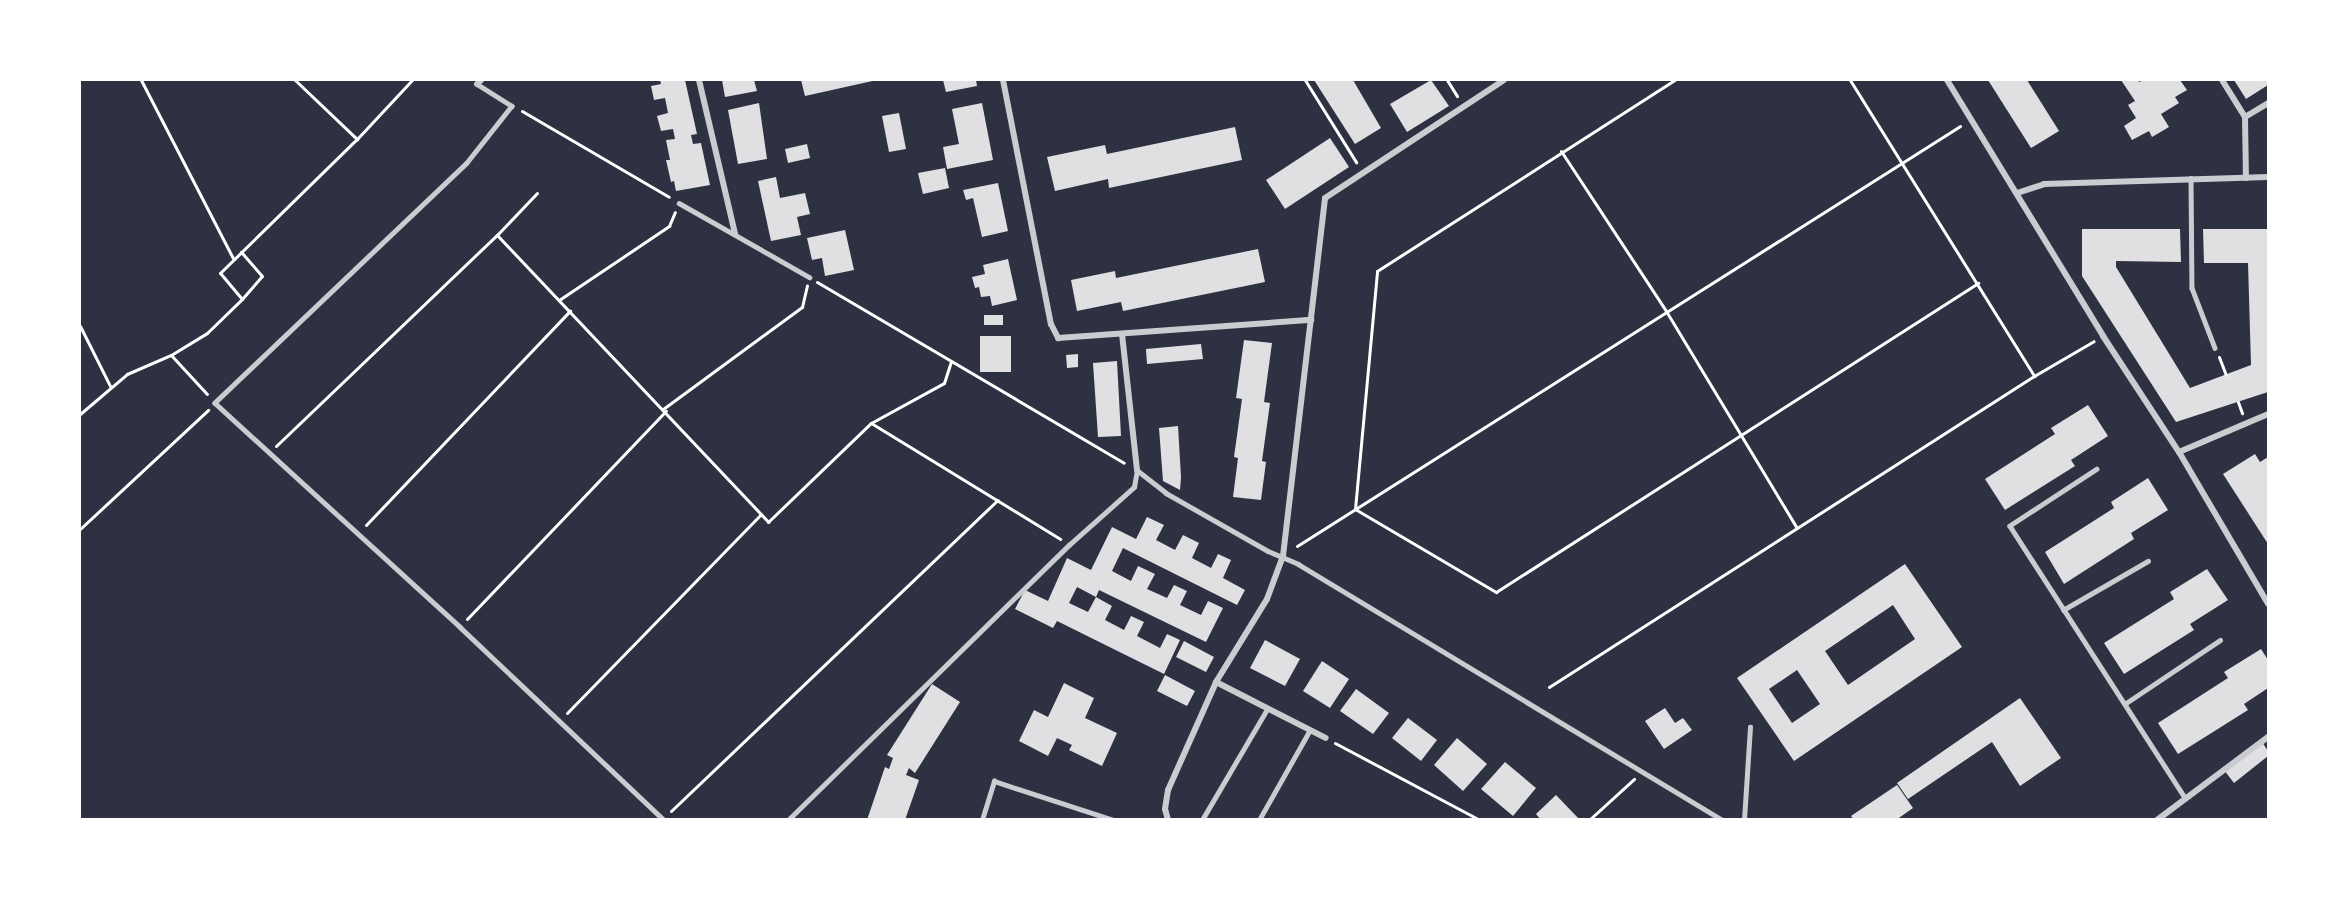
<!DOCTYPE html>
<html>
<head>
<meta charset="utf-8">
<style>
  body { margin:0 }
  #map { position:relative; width:2348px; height:899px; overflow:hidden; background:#2d3142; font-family:"Alegreya Sans",sans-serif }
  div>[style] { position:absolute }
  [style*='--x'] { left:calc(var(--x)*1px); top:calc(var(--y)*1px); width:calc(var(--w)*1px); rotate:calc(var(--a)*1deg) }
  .building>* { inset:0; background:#e0e0e3 }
  .path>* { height:3px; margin:-1.5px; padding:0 1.5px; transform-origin:1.5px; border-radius:1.5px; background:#fff }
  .service>* { height:4.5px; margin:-2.25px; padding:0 2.25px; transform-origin:2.25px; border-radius:2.25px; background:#caccd0 }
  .minor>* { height:6px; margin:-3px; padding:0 3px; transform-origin:3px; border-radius:3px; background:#caccd0 }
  span { translate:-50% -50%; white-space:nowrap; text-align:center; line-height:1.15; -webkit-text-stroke:5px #fff; paint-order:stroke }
  .frame { position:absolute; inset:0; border:81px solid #fff; pointer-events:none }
</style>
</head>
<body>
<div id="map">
  <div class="building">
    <i style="clip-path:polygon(660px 80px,685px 80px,697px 134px,691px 135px,693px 144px,701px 143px,710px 185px,676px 191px,674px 181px,671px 182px,666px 160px,670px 160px,666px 140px,675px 139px,673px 129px,661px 131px,657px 116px,668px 113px,665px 98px,654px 100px,651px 86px,661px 84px)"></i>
    <i style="clip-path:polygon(722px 80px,754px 80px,757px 91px,725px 97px)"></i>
    <i style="clip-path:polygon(801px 80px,877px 80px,805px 96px)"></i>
    <i style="clip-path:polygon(943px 80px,976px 80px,977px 86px,946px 92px)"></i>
    <i style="clip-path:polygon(1314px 80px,1353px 80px,1381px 128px,1355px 144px)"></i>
    <i style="clip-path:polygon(1431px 80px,1449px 106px,1407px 132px,1390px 104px)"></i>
    <i style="clip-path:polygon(1988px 80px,2027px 80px,2059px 131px,2031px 148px)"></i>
    <i style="clip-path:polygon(2121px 80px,2138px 80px,2139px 82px,2144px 80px,2180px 80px,2187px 90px,2175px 97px,2179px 103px,2161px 114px,2169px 127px,2152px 137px,2149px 131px,2132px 140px,2124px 126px,2136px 118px,2128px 105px,2135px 101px)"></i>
    <i style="clip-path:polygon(2234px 80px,2268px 80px,2268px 85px,2246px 99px)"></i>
    <i style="clip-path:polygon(759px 103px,767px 159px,738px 164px,728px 110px)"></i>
    <i style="clip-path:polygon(982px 103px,993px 160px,947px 169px,943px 147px,959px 144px,952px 109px)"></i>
    <i style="clip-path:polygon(899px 113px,906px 149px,889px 152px,882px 116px)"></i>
    <i style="clip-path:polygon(1235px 127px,1242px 160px,1109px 188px,1108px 179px,1055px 191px,1047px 157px,1105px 145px,1107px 154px)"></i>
    <i style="clip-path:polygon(1330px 138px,1349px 167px,1285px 209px,1266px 180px)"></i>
    <i style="clip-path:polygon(807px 144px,810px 158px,788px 163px,785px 149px)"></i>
    <i style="clip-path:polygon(945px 168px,949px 188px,923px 194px,918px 173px)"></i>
    <i style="clip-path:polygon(776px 177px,780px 198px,805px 193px,810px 214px,797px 217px,801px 235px,771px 241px,758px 181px)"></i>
    <i style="clip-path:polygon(998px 183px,1008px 231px,982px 237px,973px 198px,966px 200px,963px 190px)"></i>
    <i style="clip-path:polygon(2082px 229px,2180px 229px,2181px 262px,2116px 261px,2116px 267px,2190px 388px,2251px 365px,2248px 263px,2204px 263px,2203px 229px,2268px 229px,2268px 392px,2176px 422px,2082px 276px)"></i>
    <i style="clip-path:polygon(845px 230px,854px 270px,825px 276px,822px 258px,812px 260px,807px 238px)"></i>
    <i style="clip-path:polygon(1258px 249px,1265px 282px,1123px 311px,1121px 302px,1077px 311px,1071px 280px,1115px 271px,1116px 278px)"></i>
    <i style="clip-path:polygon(1008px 259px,1017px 300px,992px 306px,990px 296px,981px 297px,979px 287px,975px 288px,972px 277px,985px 274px,983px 265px)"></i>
    <i style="clip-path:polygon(984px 315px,1003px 315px,1003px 325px,984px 325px)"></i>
    <i style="clip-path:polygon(980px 336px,1011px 336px,1011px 372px,980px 372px)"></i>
    <i style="clip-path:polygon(1244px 340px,1272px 343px,1264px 402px,1270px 403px,1262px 461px,1266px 462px,1261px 500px,1233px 497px,1238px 458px,1234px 457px,1242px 399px,1236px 398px)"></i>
    <i style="clip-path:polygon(1201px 344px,1203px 359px,1147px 364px,1146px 349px)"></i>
    <i style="clip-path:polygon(1078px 354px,1078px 367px,1067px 368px,1066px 355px)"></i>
    <i style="clip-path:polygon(1117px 361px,1121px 436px,1098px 437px,1093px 363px)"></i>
    <i style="clip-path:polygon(2088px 405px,2108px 436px,2071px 460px,2075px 466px,2005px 510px,1985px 479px,2055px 434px,2051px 428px)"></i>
    <i style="clip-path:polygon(1178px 426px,1181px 477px,1180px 490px,1163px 481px,1159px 428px)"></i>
    <i style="clip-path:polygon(2255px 454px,2260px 462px,2268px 457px,2268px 544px,2223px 474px)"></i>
    <i style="clip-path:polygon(2148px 478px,2168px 510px,2131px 533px,2134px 539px,2064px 584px,2045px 552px,2114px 508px,2111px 502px)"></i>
    <i style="clip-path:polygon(1147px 517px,1164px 525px,1156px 540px,1175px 550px,1183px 535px,1199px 543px,1192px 558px,1211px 568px,1218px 554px,1231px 560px,1223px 578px,1245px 590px,1237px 605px,1123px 548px,1112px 571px,1131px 581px,1138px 566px,1155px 574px,1147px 589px,1167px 598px,1174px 585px,1187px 591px,1180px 605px,1201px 615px,1208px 601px,1223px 608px,1206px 642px,1099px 590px,1096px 597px,1077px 587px,1069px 603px,1088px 612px,1096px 597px,1112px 606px,1105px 620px,1124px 630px,1131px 616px,1144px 622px,1137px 636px,1160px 648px,1167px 634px,1180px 640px,1164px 674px,1057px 621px,1053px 628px,1015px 609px,1025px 590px,1048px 601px,1067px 558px,1091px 570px,1112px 527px,1136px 539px)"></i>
    <i style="clip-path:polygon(evenodd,1905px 564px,1962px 647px,1794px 761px,1737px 678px,1905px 564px,1893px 605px,1915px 639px,1848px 685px,1825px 651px,1893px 605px,1905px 564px,1797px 670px,1820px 704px,1792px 723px,1769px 689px,1797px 670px)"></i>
    <i style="clip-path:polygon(2207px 569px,2228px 600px,2190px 624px,2194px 630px,2124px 674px,2104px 643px,2174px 599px,2170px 592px)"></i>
    <i style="clip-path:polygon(1265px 640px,1300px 659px,1285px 686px,1250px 668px)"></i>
    <i style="clip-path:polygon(1184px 641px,1214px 657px,1206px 672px,1176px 657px)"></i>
    <i style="clip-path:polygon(2261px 649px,2268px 660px,2268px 688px,2244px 704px,2248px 710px,2178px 754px,2158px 723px,2228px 678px,2224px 672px)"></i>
    <i style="clip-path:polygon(1322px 661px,1349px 679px,1330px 708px,1303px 691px)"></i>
    <i style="clip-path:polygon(1165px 675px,1195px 691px,1187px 706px,1157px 691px)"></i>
    <i style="clip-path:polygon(1064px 683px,1094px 698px,1085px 718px,1117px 733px,1102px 766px,1069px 750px,1072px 745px,1057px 738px,1048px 756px,1019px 741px,1034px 710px,1048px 717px)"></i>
    <i style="clip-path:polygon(932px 684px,960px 702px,915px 773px,909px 768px,906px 775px,919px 780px,905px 820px,867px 820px,885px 767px,889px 769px,893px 758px,887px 755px)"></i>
    <i style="clip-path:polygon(1356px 689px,1389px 713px,1373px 734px,1340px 711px)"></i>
    <i style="clip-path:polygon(2020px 698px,2061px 758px,2020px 786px,1992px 742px,1908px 799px,1897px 783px)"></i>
    <i style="clip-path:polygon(1665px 708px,1675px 723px,1683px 718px,1692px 730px,1664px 749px,1645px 721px)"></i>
    <i style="clip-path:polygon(1408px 718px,1437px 740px,1421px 761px,1392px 738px)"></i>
    <i style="clip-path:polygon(1457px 738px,1487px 764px,1463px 791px,1434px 765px)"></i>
    <i style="clip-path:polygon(2262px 742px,2268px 751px,2268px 756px,2234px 783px,2224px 770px)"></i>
    <i style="clip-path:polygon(1505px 762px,1536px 788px,1513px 816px,1481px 789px)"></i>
    <i style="clip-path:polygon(1897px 785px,1913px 808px,1896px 820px,1854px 820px,1851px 816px)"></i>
    <i style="clip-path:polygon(1556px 795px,1580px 820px,1541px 820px,1536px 814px)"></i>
  </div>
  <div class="path">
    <i style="--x:141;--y:80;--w:200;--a:62.7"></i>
    <i style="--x:295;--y:80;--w:86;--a:43.6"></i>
    <i style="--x:1305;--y:80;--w:97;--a:58.1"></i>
    <i style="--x:1447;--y:80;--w:19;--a:58"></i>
    <i style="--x:1850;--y:80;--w:349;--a:58.1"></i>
    <i style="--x:522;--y:111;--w:170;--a:30.3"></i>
    <i style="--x:1561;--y:151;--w:191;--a:56.7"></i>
    <i style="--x:1666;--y:311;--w:253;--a:58.9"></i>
    <i style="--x:497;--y:235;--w:58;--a:-46.4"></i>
    <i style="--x:817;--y:282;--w:356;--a:30.5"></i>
    <i style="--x:242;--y:299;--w:34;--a:-130"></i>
    <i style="--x:220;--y:273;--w:192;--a:-44.4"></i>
    <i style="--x:357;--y:139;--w:81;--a:-47"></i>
    <i style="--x:559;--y:300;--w:133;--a:-33.9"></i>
    <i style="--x:669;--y:226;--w:15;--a:-67"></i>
    <i style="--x:80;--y:326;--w:67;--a:63.4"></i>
    <i style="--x:171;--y:355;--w:53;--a:47.3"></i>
    <i style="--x:2219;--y:357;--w:19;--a:69"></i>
    <i style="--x:2238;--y:402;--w:12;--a:70"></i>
    <i style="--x:663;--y:409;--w:172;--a:-36.3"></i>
    <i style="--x:802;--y:307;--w:22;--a:-77"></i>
    <i style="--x:80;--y:414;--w:62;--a:-40.4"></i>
    <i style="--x:127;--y:374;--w:48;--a:-23.4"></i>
    <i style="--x:171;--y:355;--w:42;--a:-31.4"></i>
    <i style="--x:207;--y:333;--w:49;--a:-44.2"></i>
    <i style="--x:242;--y:299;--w:30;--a:-49"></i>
    <i style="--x:262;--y:276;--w:32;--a:-131"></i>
    <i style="--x:871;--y:423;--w:222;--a:31.5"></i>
    <i style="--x:276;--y:446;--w:306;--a:-43.7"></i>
    <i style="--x:497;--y:235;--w:395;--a:46.6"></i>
    <i style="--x:768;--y:522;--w:143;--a:-43.9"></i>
    <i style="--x:871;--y:423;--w:83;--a:-28.7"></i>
    <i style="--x:944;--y:383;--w:22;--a:-72"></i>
    <i style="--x:1355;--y:509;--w:164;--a:30.5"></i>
    <i style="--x:1496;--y:592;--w:573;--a:-32.66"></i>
    <i style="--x:1355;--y:509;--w:239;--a:-84.7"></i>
    <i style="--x:1377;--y:271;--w:354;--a:-32.7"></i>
    <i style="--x:366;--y:525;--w:296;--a:-46.4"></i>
    <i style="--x:80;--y:529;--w:175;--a:-42.9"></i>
    <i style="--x:1297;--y:546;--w:785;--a:-32.35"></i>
    <i style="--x:467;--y:619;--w:288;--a:-46.3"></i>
    <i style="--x:1549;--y:687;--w:576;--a:-32.67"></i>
    <i style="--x:2034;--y:376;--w:69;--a:-30.3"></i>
    <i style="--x:567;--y:713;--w:278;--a:-45.7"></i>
    <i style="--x:1335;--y:743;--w:164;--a:28"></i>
    <i style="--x:671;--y:811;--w:451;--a:-43.6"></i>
    <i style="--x:1589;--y:820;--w:61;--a:-42.3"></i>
  </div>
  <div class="service">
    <i style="--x:477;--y:84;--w:41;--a:32.2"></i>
    <i style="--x:512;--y:106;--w:73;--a:128.3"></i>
    <i style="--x:467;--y:163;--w:348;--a:136.4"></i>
    <i style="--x:215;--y:403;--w:332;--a:42.4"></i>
    <i style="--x:460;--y:627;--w:281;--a:43.4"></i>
    <i style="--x:2191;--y:178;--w:110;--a:89.5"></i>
    <i style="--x:2192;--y:288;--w:64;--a:69"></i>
    <i style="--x:679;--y:203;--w:150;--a:29.6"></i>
    <i style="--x:2097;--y:469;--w:104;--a:146.8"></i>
    <i style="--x:2010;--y:526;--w:323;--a:57.2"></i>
    <i style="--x:2063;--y:610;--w:98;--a:-30"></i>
    <i style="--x:2126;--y:703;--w:113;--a:-33.8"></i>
    <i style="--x:788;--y:820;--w:393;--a:-44.4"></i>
    <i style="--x:1069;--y:545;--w:87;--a:-41.7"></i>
    <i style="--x:1134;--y:487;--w:17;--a:-80"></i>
    <i style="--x:1137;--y:470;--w:37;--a:38"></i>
    <i style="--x:1166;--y:493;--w:117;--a:29.6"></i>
    <i style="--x:1268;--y:551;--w:33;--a:23"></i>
    <i style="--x:1298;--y:564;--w:496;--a:31.1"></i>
    <i style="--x:982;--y:820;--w:41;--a:-72.9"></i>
    <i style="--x:994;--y:781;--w:125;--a:18.1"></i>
    <i style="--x:1202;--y:820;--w:129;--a:-59.6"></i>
    <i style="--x:1259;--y:820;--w:103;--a:-60.5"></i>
    <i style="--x:1744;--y:820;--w:93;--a:-86.3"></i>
  </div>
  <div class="minor">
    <i style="--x:699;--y:80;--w:158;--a:76.8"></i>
    <i style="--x:1003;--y:80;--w:249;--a:78.9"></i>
    <i style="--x:1051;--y:324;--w:16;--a:63"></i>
    <i style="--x:1058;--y:338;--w:254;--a:-4.1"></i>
    <i style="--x:1947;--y:80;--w:300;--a:58.6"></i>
    <i style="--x:2103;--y:336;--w:139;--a:56.8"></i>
    <i style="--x:2179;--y:452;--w:176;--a:59.6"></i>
    <i style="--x:2222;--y:80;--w:44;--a:58.1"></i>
    <i style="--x:2245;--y:117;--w:61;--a:89.1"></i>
    <i style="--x:477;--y:84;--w:6;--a:-45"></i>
    <i style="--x:2245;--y:117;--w:27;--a:-31"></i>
    <i style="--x:2017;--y:193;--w:28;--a:-18"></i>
    <i style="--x:2044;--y:184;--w:224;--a:-1.8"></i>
    <i style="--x:1122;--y:334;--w:137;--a:83.7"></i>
    <i style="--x:2179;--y:452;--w:97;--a:-23.1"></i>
    <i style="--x:1216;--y:682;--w:123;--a:27"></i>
    <i style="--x:1168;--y:820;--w:11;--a:-105"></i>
    <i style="--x:1165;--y:809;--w:19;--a:-81"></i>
    <i style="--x:1168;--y:790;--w:118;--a:-66"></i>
    <i style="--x:1216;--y:682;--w:97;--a:-58.4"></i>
    <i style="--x:1267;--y:599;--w:46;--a:-69.6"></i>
    <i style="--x:1283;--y:556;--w:360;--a:-83.3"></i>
    <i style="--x:1325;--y:198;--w:214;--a:-33.4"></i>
    <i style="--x:2157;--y:820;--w:139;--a:-36.8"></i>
  </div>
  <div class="frame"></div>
</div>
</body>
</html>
